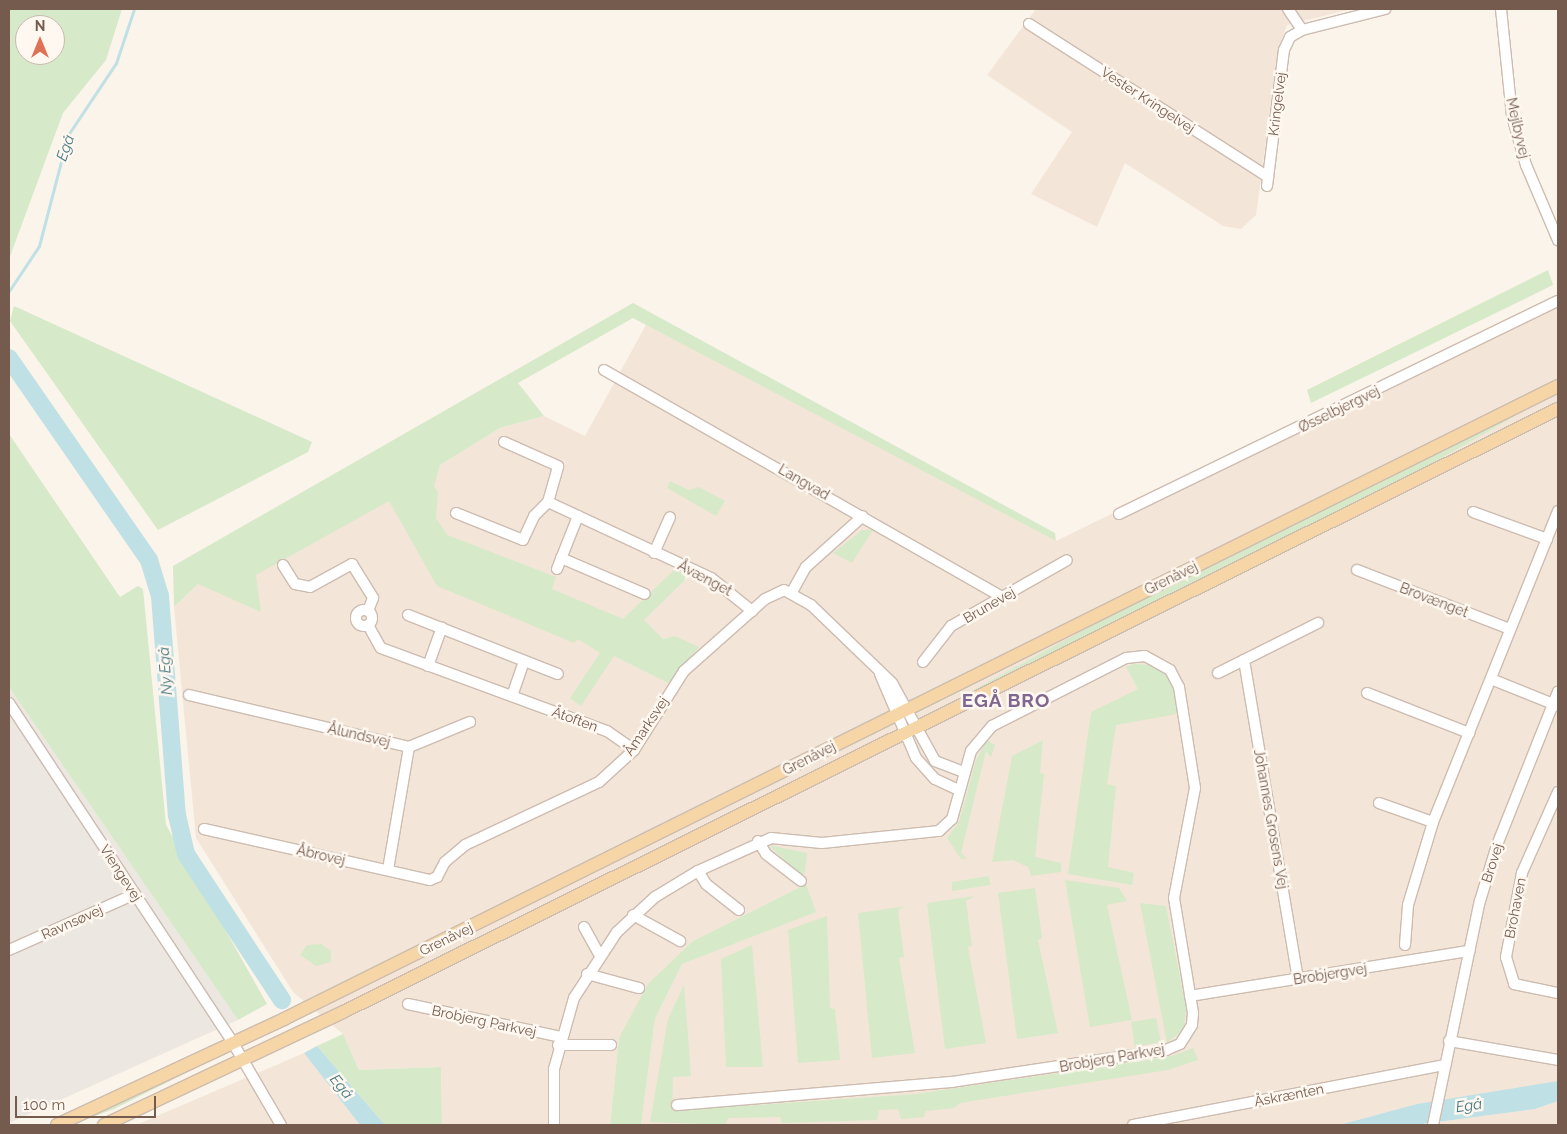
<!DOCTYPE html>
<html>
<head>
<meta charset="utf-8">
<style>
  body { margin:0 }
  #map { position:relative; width:1567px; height:1134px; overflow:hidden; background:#fbf4ea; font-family:Raleway,sans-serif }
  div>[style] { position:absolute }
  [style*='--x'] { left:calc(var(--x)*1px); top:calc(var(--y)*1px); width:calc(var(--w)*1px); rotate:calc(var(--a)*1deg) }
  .residential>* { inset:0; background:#f3e6d8 }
  .industrial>* { inset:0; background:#ede7e2 }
  .green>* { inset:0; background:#d6e9c8 }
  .water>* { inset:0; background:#bfe0e5 }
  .stream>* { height:3px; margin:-1.5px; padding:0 1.5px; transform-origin:1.5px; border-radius:1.5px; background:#bfe0e5 }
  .river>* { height:18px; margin:-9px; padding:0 9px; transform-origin:9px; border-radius:9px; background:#bfe0e5 }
  .roads { filter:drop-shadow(1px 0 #cdbcb0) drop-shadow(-1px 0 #cdbcb0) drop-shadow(0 1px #cdbcb0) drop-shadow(0 -1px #cdbcb0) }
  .minor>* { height:10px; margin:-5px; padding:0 5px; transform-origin:5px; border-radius:5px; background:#fff }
  .minor>.ring { margin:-5px; padding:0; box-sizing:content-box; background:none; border:10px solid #fff; border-radius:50% }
  .major>* { height:12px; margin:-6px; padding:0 6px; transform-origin:6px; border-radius:6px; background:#f6d6a6 }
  span { translate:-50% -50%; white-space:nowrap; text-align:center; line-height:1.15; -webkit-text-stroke:5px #fef8f0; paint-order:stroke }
  .street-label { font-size:14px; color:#755b4e }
  .water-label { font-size:15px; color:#457780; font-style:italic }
  .district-label { font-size:19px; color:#816691; font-weight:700; letter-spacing:1px }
  .frame { position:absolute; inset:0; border:10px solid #755b4e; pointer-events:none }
  .north { position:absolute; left:15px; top:15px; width:50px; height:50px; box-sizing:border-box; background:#fef8f0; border:1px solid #c7b9af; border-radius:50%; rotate:0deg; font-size:14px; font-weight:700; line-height:20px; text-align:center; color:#755b4e }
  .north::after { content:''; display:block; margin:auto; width:18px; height:22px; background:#de7156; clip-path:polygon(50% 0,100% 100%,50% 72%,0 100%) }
  .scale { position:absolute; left:15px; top:1096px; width:141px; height:22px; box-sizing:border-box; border:2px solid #755b4e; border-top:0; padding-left:6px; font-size:15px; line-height:18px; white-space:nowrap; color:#755b4e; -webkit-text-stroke:4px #fef8f0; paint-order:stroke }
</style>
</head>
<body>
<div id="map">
  <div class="residential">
    <i style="clip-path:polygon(1036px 9px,1351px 9px,1287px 25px,1279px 46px,1256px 215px,1241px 229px,1223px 226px,1125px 163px,1097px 227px,1031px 194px,1072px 132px,987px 75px)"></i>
    <i style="clip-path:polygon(1558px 295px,1558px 1081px,1544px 1087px,1417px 1104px,1339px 1125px,641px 1125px,655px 1019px,682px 964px,815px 912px,806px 884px,693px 941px,619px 1038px,610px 1125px,442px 1125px,441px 1067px,359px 1070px,343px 1034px,293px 992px,196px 838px,174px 607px,198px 584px,217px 554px,433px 486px,440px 465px,500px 428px,544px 416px,585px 436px,647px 323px,1056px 541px)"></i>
    <i style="clip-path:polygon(304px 1053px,360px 1125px,136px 1125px)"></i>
    <i style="clip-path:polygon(1558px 1101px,1558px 1125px,1415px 1125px,1535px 1109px)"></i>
  </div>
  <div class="industrial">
    <i style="clip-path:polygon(9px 687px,238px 1020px,9px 1123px)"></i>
  </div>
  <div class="green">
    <i style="clip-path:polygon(evenodd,9px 9px,122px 9px,106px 60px,63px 113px,9px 259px,9px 9px,25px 25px,55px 25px,55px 55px,25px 55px,25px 25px)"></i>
    <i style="clip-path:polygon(1548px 270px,1553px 285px,1311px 403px,1307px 390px)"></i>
    <i style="clip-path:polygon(633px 303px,1055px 533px,1056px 541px,633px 318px,518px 383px,544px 416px,500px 428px,440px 465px,434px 486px,438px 492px,436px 518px,447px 535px,556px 577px,552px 589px,623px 619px,675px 569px,689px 576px,644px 620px,663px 639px,675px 636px,699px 647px,668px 683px,614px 656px,581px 706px,570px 698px,600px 653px,578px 639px,574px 643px,437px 586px,389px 501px,256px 575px,261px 612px,198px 584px,174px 607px,173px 566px)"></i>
    <i style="clip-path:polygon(14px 306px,312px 442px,308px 452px,158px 530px,10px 321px)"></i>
    <i style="clip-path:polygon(1558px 392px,1420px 470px,926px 716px,1102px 620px)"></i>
    <i style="clip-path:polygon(9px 434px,120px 597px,138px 586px,143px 589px,166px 825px,267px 1004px,238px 1020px,9px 687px)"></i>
    <i style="clip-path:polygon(670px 481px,689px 490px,699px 487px,725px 501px,716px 516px,667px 488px)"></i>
    <i style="clip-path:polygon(862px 530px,873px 530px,852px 563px,833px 553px)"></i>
    <i style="clip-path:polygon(1134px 664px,1150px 665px,1164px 673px,1173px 688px,1177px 714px,1116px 725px,1107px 784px,1116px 786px,1108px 867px,1134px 873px,1132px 885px,1068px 874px,1091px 712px,1138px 689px,1126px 667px)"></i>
    <i style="clip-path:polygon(987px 740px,995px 745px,991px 757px,986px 751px,961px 853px,967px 859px,961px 859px,947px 838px,959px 822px,976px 760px)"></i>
    <i style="clip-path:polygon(1043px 740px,1040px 773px,1044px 774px,1035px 857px,1061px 863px,1061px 872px,1031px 876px,1028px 867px,1013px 860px,992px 862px,1012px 756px)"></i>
    <i style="clip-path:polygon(769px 845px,807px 853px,805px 873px,799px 875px)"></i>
    <i style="clip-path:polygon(989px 876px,990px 885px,952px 891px,952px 882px)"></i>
    <i style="clip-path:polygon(1065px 880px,1119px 888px,1127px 901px,1107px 905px,1132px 1020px,1090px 1027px)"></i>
    <i style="clip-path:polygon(806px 884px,816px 912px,682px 964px,655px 1019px,641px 1125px,610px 1125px,619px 1038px,648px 984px,693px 941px)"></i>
    <i style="clip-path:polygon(1035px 888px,1042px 938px,1038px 940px,1058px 1033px,1017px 1039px,998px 893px)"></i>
    <i style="clip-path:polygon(975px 896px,966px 901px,972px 946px,968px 947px,986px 1043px,945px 1049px,927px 903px)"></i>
    <i style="clip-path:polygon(1140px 903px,1166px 906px,1186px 1008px,1184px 1029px,1167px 1043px)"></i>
    <i style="clip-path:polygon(906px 906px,898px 910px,904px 957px,899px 958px,915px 1053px,872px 1058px,858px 913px)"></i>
    <i style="clip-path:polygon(827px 916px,830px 1008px,835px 1009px,840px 1060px,798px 1063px,788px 930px)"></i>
    <i style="clip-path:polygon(321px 944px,331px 951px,331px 962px,316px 966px,300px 955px,307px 945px)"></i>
    <i style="clip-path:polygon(752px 945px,763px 1067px,726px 1067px,721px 959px)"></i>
    <i style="clip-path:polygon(684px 985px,691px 1076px,673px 1077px,672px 1111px,916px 1094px,1172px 1056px,1193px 1048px,1198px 1060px,1168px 1070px,960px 1103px,954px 1108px,926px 1111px,924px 1117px,901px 1119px,898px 1109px,879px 1110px,877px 1120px,782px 1123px,780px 1117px,728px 1118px,726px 1125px,650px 1122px,668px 1019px)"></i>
    <i style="clip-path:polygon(1156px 1018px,1161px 1042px,1135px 1047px,1131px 1022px)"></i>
    <i style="clip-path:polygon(343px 1034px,359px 1070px,441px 1067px,442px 1125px,385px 1125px,317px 1046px)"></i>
    <i style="clip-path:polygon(214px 1059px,114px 1109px,70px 1125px,120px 1102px)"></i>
  </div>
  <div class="water">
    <i style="clip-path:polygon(317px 1046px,385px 1125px,360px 1125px,304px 1053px)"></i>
    <i style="clip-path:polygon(1558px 1081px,1558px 1101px,1535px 1109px,1415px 1125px,1339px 1125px,1417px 1104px)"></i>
  </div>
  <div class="stream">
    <i style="--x:9;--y:291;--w:54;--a:-56.3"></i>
    <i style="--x:39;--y:246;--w:115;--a:-75.4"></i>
    <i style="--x:68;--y:135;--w:87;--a:-56.3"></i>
    <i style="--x:116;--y:63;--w:57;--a:-71.6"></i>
  </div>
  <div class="river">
    <i style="--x:9;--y:358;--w:246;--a:55.3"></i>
    <i style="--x:149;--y:560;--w:38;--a:73"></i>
    <i style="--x:160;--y:596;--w:220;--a:85.6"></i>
    <i style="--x:177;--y:815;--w:40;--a:77"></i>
    <i style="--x:186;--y:854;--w:175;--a:56.7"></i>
  </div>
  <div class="roads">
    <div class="minor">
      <i style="--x:1288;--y:9;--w:25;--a:56"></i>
      <i style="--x:1501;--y:9;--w:108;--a:84.1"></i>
      <i style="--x:1512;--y:116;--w:51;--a:74.1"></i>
      <i style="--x:1526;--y:165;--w:82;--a:66.9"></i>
      <i style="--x:1029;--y:24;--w:284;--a:32.6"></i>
      <i style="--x:1267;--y:186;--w:137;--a:-82.9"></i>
      <i style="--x:1284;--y:50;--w:14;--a:-65"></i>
      <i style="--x:1290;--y:37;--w:14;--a:-30"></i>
      <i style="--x:1302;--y:30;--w:86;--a:-14.2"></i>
      <i style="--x:604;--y:370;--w:458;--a:29.7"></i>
      <i style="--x:548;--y:502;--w:180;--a:25"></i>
      <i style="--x:711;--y:578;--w:53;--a:38.8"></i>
      <i style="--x:1473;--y:512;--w:79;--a:20"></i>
      <i style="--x:456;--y:513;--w:72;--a:21.9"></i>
      <i style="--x:523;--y:540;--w:26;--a:-65"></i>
      <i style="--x:534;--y:516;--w:20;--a:-45"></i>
      <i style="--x:548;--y:502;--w:37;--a:-74"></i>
      <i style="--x:558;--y:466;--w:59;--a:-156"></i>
      <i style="--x:1119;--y:514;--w:488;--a:-25.9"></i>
      <i style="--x:654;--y:553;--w:39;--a:-66"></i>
      <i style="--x:561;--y:558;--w:91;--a:23.2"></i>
      <i style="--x:283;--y:565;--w:22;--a:58"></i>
      <i style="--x:295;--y:584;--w:15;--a:11"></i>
      <i style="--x:310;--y:587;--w:48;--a:-28.7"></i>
      <i style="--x:352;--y:564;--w:40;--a:58"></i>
      <i style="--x:373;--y:598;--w:14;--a:111"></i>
      <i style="--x:557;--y:569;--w:57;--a:-68.4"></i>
      <i style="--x:1357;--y:570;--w:164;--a:21.1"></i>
      <i style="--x:792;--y:592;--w:29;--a:-61"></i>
      <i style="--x:806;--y:567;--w:76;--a:-41.8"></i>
      <i class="ring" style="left:356px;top:610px;width:6px;height:6px"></i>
      <i style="--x:408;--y:615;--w:161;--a:21.5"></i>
      <i style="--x:368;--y:625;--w:26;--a:61"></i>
      <i style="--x:381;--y:648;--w:241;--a:20.2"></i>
      <i style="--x:607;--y:731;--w:33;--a:35"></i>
      <i style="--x:1244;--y:660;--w:323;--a:80.4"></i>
      <i style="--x:923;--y:662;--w:46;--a:-52.1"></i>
      <i style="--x:951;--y:626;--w:133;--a:-29.6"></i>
      <i style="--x:428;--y:666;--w:41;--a:-70.3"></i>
      <i style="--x:1218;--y:673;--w:112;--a:-26.6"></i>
      <i style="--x:880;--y:674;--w:91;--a:66.8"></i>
      <i style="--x:916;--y:758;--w:28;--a:48"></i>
      <i style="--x:935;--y:779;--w:26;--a:25"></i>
      <i style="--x:1491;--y:679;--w:72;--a:21.9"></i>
      <i style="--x:1367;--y:693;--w:110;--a:21.4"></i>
      <i style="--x:189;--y:695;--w:226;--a:13.3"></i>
      <i style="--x:409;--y:747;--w:125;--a:99.7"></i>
      <i style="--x:512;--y:696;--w:37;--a:-71"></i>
      <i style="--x:9;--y:703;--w:407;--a:56.6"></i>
      <i style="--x:233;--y:1043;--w:95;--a:59.7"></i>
      <i style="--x:409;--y:747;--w:66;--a:-22.3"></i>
      <i style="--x:1558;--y:792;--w:89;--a:114"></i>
      <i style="--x:1522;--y:873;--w:86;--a:100.8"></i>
      <i style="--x:1506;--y:957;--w:28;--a:73"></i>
      <i style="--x:1514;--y:984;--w:45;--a:11.6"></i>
      <i style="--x:1379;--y:803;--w:57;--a:19.4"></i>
      <i style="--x:204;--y:829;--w:232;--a:12.7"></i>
      <i style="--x:430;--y:880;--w:8;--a:-23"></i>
      <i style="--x:437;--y:877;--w:17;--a:-62"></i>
      <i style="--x:445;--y:862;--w:26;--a:-40"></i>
      <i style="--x:465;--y:845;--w:148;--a:-25.2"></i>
      <i style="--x:599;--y:782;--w:47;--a:-42.4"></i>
      <i style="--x:634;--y:750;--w:93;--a:-57.7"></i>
      <i style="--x:684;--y:671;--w:108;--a:-41.6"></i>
      <i style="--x:765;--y:599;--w:21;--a:-25"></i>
      <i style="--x:784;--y:590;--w:31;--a:29"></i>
      <i style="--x:811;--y:605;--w:112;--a:43.9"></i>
      <i style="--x:892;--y:683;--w:89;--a:61.1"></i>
      <i style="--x:935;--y:761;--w:31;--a:21"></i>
      <i style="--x:758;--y:841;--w:15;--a:58"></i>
      <i style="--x:766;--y:854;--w:44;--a:37.6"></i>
      <i style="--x:698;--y:871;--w:15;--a:58"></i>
      <i style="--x:706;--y:884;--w:42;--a:38.2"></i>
      <i style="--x:633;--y:915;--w:54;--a:29"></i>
      <i style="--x:584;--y:927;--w:31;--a:61"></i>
      <i style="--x:1405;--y:945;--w:40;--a:-85.7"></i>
      <i style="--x:1408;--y:905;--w:87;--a:-73.2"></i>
      <i style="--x:1433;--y:822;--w:335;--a:-68.1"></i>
      <i style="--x:9;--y:950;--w:138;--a:-24"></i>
      <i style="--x:587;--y:974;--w:54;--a:15.1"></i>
      <i style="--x:1190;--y:996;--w:283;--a:-9.2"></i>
      <i style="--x:408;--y:1004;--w:156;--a:12.2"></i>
      <i style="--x:1449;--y:1041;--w:111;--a:9.9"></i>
      <i style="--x:558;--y:1045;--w:53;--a:0"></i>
      <i style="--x:554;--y:1125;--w:56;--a:-90"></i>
      <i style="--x:554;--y:1069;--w:74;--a:-74.3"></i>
      <i style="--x:574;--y:998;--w:79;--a:-56.9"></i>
      <i style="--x:617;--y:932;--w:52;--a:-42.6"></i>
      <i style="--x:655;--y:897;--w:50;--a:-31.2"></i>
      <i style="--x:698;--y:871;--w:80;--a:-24.3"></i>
      <i style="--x:771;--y:838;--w:51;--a:5.6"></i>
      <i style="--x:822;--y:843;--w:118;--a:-5.9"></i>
      <i style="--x:939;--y:831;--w:18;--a:-43"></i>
      <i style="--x:952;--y:819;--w:71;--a:-74.4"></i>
      <i style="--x:971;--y:751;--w:33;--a:-50"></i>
      <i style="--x:992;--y:726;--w:150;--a:-26.9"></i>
      <i style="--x:1126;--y:658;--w:19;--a:-6"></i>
      <i style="--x:1145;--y:656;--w:29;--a:29"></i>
      <i style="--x:1170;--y:670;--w:19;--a:62"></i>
      <i style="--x:1179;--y:687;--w:102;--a:81"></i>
      <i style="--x:1195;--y:788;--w:112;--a:100.8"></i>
      <i style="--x:1174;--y:898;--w:117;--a:80.6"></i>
      <i style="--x:1193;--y:1013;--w:12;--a:95"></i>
      <i style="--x:1192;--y:1025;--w:22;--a:122"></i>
      <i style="--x:1180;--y:1044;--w:15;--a:157"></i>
      <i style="--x:1166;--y:1050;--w:216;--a:171.5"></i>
      <i style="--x:952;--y:1082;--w:276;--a:175.2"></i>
      <i style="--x:1133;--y:1125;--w:318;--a:-10.9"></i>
      <i style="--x:1433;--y:1125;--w:229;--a:-78.2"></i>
      <i style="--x:1480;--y:901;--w:59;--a:-73.1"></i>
      <i style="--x:1497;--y:845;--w:165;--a:-68.3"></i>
    </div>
    <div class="major">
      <i style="--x:57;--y:1125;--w:251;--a:-25"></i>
      <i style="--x:284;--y:1019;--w:1423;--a:-26.42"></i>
      <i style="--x:104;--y:1125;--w:264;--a:-25.3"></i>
      <i style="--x:343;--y:1012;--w:1356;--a:-26.4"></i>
    </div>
  </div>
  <div class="street-label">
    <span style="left:1148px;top:100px;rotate:33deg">Vester Kringelvej</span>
    <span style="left:1277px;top:104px;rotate:-83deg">Kringelvej</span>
    <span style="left:1518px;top:128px;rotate:77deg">Mejlbyvej</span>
    <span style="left:1339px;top:409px;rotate:-26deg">Øsselbjergvej</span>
    <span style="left:804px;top:482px;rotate:30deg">Langvad</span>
    <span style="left:705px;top:578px;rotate:28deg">Åvænget</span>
    <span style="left:1171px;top:578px;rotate:-26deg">Grenåvej</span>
    <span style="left:1434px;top:600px;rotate:21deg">Brovænget</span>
    <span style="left:989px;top:605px;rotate:-30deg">Brunevej</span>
    <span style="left:575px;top:719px;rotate:20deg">Åtoften</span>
    <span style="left:646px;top:726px;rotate:-56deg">Åmarksvej</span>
    <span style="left:359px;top:735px;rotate:13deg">Ålundsvej</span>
    <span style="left:809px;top:758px;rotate:-27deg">Grenåvej</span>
    <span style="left:1271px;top:819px;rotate:80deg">Johannes Grosens Vej</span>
    <span style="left:321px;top:855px;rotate:13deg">Åbrovej</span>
    <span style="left:1492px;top:863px;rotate:-72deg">Brovej</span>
    <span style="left:121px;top:873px;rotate:57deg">Viengevej</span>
    <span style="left:1515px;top:908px;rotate:-79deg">Brohaven</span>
    <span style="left:72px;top:922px;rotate:-24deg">Ravnsøvej</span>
    <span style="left:446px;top:939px;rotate:-26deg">Grenåvej</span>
    <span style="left:1330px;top:974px;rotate:-9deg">Brobjergvej</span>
    <span style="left:484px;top:1021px;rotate:12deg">Brobjerg Parkvej</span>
    <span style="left:1112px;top:1058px;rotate:-10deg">Brobjerg Parkvej</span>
    <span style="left:1289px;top:1095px;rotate:-11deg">Åskrænten</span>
  </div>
  <div class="water-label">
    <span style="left:66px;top:148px;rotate:-71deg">Egå</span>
    <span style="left:166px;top:671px;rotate:-94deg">Ny Egå</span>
    <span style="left:341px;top:1087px;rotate:51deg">Egå</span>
    <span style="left:1469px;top:1106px;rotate:-8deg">Egå</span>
  </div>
  <div class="district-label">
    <span style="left:1006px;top:701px">EGÅ BRO</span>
  </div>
  <div class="frame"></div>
  <div class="north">N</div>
  <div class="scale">100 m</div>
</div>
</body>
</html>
